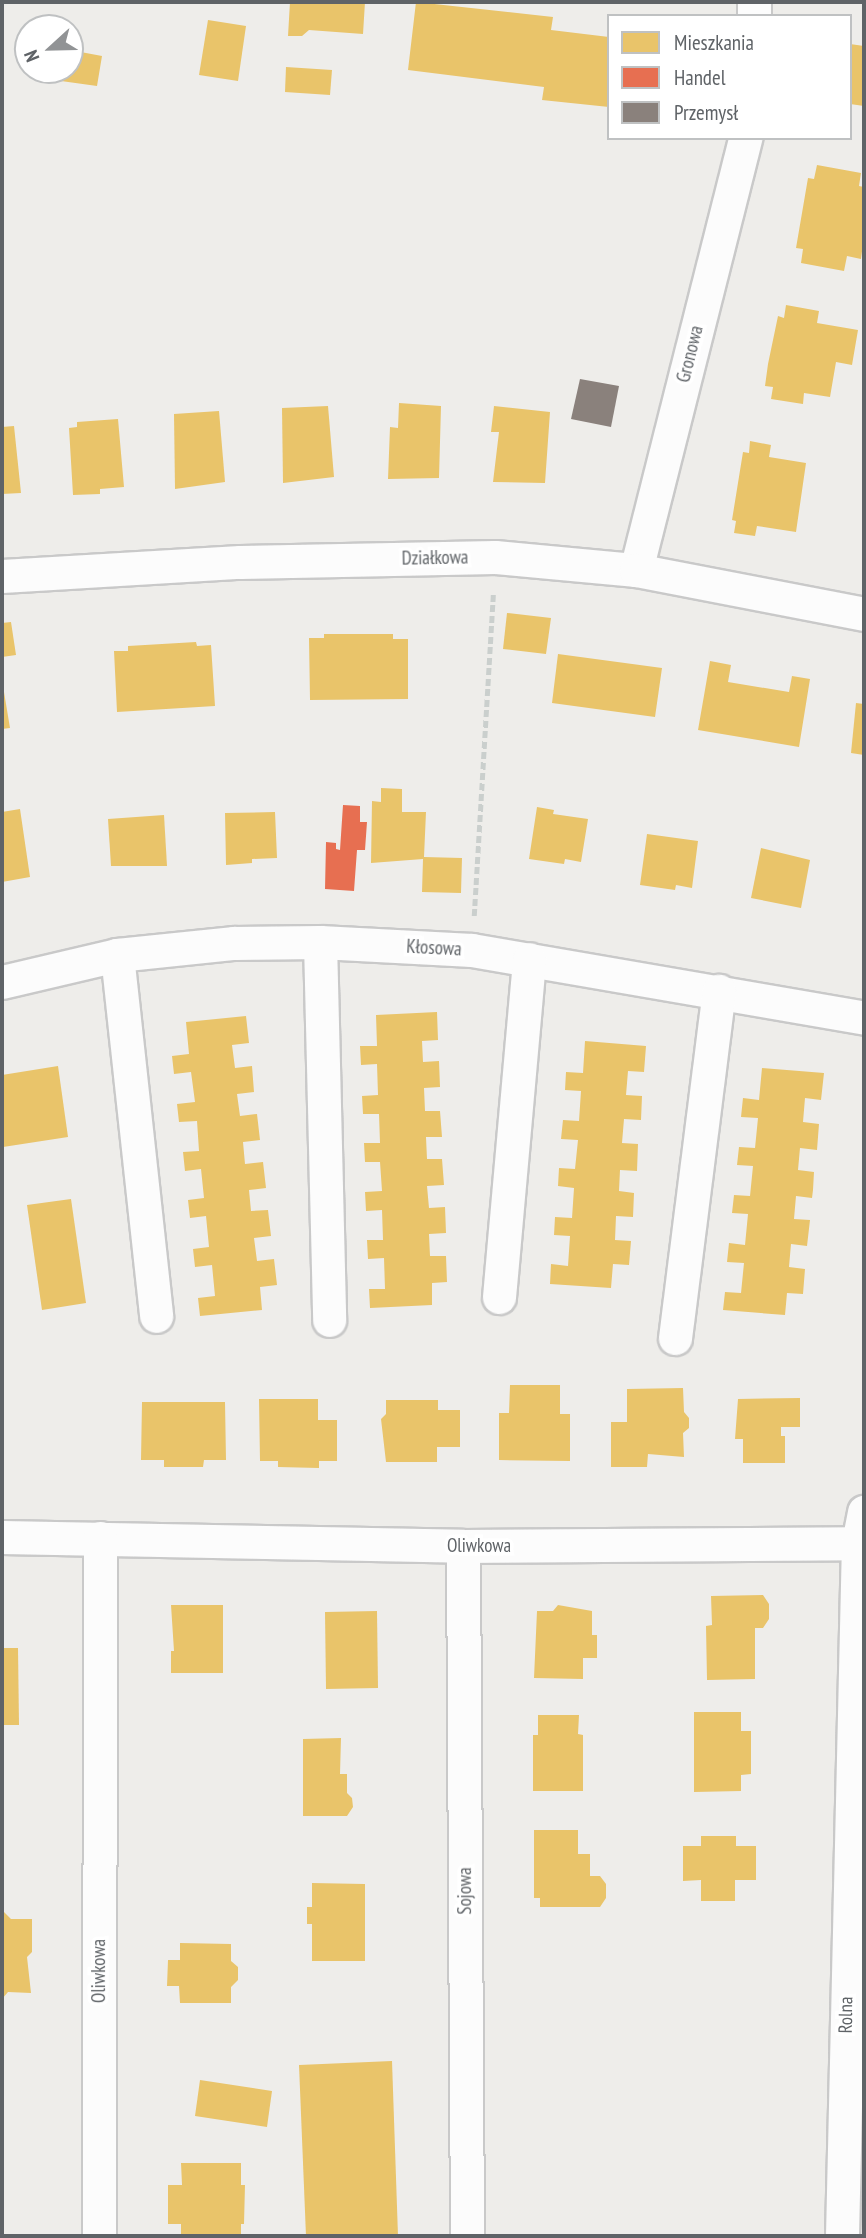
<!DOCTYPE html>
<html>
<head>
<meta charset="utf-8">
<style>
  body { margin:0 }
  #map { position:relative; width:866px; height:2238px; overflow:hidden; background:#eeedea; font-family:"PT Sans Narrow",sans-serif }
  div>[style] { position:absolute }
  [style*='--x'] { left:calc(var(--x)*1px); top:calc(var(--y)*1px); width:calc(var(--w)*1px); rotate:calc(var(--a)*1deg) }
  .homes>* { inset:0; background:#e9c46a }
  .shops>* { inset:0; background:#e76f51 }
  .industry>* { inset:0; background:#8a817c }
  .path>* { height:4.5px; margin-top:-2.25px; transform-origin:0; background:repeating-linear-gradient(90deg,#cacfcd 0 7px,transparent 0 10.5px) }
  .roads { filter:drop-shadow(2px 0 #c9c9c9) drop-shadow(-2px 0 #c9c9c9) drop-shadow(0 2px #c9c9c9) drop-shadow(0 -2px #c9c9c9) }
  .minor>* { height:33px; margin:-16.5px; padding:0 16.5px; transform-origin:16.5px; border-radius:16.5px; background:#fcfcfc }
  span { translate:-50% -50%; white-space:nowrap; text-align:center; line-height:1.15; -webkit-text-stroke:7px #fff; paint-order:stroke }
  .street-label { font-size:19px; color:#5f6367 }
  .frame { position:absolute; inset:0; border:4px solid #5f6367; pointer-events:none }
  .legend { position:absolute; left:607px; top:14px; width:245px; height:126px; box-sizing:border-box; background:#fff; border:2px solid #bfc1c2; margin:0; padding:9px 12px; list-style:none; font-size:21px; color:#5f6367 }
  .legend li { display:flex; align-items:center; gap:14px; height:35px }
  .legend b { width:35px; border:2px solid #bfc1c2 }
  .north { position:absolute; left:14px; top:14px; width:70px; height:70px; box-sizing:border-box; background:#fff; border:2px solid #bfc1c2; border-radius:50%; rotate:248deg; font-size:19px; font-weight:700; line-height:28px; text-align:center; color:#5f6367 }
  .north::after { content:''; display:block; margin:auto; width:24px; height:32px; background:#919395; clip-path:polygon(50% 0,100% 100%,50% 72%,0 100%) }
</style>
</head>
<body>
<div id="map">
  <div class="homes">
    <i style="clip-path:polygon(290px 2px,365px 2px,363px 34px,309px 30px,302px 36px,288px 36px)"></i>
    <i style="clip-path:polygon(416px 2px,553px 17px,551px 30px,609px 37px,609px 107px,542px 100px,544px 87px,408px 70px)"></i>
    <i style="clip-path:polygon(208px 20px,246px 26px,238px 81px,199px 75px)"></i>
    <i style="clip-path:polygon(850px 44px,864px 46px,864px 106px,850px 104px)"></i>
    <i style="clip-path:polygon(70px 50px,102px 56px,97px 86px,61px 81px,63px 70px,70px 70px)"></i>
    <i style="clip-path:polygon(286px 67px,332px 70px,330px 95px,285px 92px)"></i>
    <i style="clip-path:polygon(817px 165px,861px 173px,859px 186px,864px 187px,864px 236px,861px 259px,847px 256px,844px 271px,801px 263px,803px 249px,796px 248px,808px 178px,814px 179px)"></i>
    <i style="clip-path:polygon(786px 305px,819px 311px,817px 323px,858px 330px,852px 365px,836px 362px,830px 397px,804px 393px,803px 404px,771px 399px,773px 387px,765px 386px,768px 364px,778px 316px,784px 318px)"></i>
    <i style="clip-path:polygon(399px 403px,441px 406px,439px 478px,388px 479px,390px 427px,398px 428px)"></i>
    <i style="clip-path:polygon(328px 406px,334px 477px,283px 483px,282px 408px)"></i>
    <i style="clip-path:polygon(494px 406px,550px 412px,545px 483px,493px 482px,499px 432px,491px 432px)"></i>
    <i style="clip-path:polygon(219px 411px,225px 482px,175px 489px,174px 414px)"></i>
    <i style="clip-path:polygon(118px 419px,124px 487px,100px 489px,100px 494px,73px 495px,69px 428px,77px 427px,77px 422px)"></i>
    <i style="clip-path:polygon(14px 426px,21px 493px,2px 494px,2px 427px)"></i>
    <i style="clip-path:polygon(750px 441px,771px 445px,769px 457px,806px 463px,796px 532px,757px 526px,755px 536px,734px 533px,736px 521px,732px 520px,743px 452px,749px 453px)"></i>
    <i style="clip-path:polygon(507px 613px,551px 618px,546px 654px,503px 649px)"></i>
    <i style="clip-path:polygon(11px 622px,16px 655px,2px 657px,2px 623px)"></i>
    <i style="clip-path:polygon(324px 634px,393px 634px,393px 639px,408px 639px,408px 699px,310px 700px,309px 638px,324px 638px)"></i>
    <i style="clip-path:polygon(196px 642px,197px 646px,211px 645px,215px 706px,117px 712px,114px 651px,128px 651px,128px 646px)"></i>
    <i style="clip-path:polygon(558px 654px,662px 668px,655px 717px,552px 703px)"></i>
    <i style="clip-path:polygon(710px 661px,731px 665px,728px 682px,789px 692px,792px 676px,810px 679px,799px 747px,698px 730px)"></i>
    <i style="clip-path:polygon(2px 680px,10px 728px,2px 729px)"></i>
    <i style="clip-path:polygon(856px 703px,864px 704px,864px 755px,851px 753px)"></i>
    <i style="clip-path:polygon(381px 788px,402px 789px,402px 812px,426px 812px,424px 857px,462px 858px,461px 893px,422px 892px,423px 859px,371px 863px,372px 801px,381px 802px)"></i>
    <i style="clip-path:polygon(537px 807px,554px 810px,553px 814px,588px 819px,581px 862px,565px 859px,564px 864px,529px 859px)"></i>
    <i style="clip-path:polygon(20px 809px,30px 877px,2px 882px,2px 812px)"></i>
    <i style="clip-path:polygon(275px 812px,277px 858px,252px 859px,252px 863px,226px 865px,225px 813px)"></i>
    <i style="clip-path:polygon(164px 815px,167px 866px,111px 866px,108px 819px)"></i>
    <i style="clip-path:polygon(647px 834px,698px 841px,692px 888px,676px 885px,675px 890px,640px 885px)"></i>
    <i style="clip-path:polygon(761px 848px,810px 860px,801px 908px,751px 898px)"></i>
    <i style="clip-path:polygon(437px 1012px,438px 1040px,422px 1041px,423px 1062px,439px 1061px,440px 1087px,424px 1088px,425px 1111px,440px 1111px,442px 1137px,426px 1137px,427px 1159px,442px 1159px,444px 1185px,427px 1186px,429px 1208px,445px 1207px,446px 1233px,429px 1234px,430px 1256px,446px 1256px,447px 1282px,432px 1283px,432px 1305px,370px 1308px,369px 1289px,385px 1289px,384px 1258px,368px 1259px,367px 1240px,383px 1240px,382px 1210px,366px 1211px,365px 1192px,382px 1191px,380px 1162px,365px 1162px,364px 1143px,380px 1143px,379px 1114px,363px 1114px,362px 1096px,378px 1095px,377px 1064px,361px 1065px,360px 1046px,377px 1046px,376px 1015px)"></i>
    <i style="clip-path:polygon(246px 1016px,249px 1043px,232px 1045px,235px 1068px,252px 1066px,254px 1092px,237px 1094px,240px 1116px,257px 1114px,260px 1140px,243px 1142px,245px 1164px,263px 1162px,266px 1188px,249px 1190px,251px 1211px,268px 1210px,271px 1236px,254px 1238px,257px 1261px,274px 1259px,277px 1285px,260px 1287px,262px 1310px,200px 1316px,198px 1298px,215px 1296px,212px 1265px,195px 1267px,193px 1249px,209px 1247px,206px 1216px,190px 1218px,188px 1200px,204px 1198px,201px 1169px,185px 1171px,183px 1152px,199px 1151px,197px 1121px,179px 1122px,177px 1104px,195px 1102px,191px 1072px,174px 1074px,172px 1056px,189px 1054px,186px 1022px)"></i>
    <i style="clip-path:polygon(585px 1041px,646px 1046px,644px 1072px,628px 1071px,626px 1095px,642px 1096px,641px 1120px,624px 1119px,622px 1143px,638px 1144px,637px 1171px,620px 1170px,619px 1191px,634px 1193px,633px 1217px,616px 1216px,615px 1240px,631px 1241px,629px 1265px,613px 1264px,611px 1288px,550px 1284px,551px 1264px,568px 1266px,570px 1236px,554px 1235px,555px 1217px,572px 1218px,574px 1188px,558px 1186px,559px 1168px,575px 1169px,578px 1140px,561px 1139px,563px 1120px,579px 1121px,581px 1091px,565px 1090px,566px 1072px,583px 1073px)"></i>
    <i style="clip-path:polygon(58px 1066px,68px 1137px,3px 1147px,2px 1075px)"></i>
    <i style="clip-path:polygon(762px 1068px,824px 1073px,821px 1100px,805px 1098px,803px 1122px,819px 1124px,817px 1150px,800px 1148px,798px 1170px,814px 1172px,813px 1190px,812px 1198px,796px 1196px,794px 1219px,810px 1220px,807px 1246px,791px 1244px,789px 1267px,805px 1269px,803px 1294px,787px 1293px,785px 1315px,723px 1310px,725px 1292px,741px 1293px,744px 1263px,727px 1262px,729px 1243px,745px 1245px,748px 1214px,732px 1213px,734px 1195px,750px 1196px,753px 1166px,737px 1165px,739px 1147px,755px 1148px,758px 1118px,741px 1117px,743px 1098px,759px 1100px)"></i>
    <i style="clip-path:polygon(71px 1199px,86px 1303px,42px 1310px,27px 1205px)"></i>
    <i style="clip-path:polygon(510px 1385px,560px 1385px,560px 1414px,570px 1414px,570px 1461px,499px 1460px,499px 1413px,509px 1413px)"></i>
    <i style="clip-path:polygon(683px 1388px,684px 1412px,689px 1418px,689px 1428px,683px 1433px,684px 1457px,648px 1454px,647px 1467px,611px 1467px,611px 1422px,627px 1422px,627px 1389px)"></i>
    <i style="clip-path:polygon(800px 1398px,800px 1427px,781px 1427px,781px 1436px,785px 1436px,785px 1463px,743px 1463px,743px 1439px,735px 1439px,738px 1399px)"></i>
    <i style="clip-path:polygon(259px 1399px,318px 1399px,318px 1420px,337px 1420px,337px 1461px,319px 1461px,319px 1468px,278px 1467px,278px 1461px,260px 1461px)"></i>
    <i style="clip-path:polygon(386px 1400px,438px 1400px,438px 1410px,460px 1410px,460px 1447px,437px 1447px,437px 1462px,386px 1462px,381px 1419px,386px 1414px)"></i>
    <i style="clip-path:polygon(142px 1402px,225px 1402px,226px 1460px,204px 1460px,203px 1467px,164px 1467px,164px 1460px,141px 1460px)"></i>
    <i style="clip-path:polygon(763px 1595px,769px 1604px,769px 1619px,763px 1628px,755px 1628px,755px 1679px,707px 1680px,706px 1626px,712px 1625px,711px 1596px)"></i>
    <i style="clip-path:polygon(171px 1605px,223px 1605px,223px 1673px,171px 1673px,171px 1651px,174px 1651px)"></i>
    <i style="clip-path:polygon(558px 1605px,592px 1611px,592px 1635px,597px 1635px,597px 1658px,583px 1658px,583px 1679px,534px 1678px,537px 1611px,553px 1611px)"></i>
    <i style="clip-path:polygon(377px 1611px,378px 1688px,326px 1689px,325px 1612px)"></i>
    <i style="clip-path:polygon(2px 1648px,18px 1648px,19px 1725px,2px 1725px)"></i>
    <i style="clip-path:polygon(694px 1712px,741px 1712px,741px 1731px,751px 1731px,751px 1774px,741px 1775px,741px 1791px,694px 1792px)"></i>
    <i style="clip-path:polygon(538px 1715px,579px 1715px,578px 1734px,583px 1735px,583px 1791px,533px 1791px,533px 1735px,538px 1735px)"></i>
    <i style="clip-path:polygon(341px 1738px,340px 1774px,347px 1774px,347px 1793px,352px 1798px,353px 1807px,347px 1816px,303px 1816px,303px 1739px)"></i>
    <i style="clip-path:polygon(534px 1830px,578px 1830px,578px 1854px,590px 1854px,590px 1876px,600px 1876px,606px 1884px,606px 1898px,600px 1907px,540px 1907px,540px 1898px,534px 1898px)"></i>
    <i style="clip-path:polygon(701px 1836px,736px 1836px,736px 1846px,756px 1846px,756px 1880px,735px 1880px,735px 1901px,701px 1901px,701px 1880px,683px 1881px,683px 1846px,701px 1846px)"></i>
    <i style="clip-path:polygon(312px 1883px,365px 1884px,365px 1961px,312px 1961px,312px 1924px,307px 1924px,307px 1907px,312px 1907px)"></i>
    <i style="clip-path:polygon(4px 1912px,11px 1919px,32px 1919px,32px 1952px,27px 1957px,31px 1993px,8px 1992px,2px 1999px)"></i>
    <i style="clip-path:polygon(180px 1943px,231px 1944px,231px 1961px,238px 1967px,238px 1980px,231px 1987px,231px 2003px,180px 2003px,179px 1986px,167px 1986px,168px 1960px,180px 1960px)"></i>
    <i style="clip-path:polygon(392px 2061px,398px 2236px,306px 2236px,299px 2065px)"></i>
    <i style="clip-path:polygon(200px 2080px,272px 2091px,267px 2127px,195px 2116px)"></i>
    <i style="clip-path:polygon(181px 2163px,241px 2163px,241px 2185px,245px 2185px,244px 2224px,241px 2224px,241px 2236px,181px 2236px,181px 2224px,168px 2224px,168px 2185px,182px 2185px)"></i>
  </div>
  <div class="shops">
    <i style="clip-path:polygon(343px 805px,360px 806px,360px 822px,367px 822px,365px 850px,357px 850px,354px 891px,325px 889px,326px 842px,336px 843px,336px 849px,340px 850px)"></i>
  </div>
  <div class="industry">
    <i style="clip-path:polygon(580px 379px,619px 386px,611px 427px,571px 419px)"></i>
  </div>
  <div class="path">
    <i style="--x:474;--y:916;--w:324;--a:-86.6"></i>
  </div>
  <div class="roads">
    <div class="minor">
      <i style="--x:754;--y:16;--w:14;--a:-90"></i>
      <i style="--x:636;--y:570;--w:446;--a:-75.8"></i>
      <i style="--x:2;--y:576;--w:238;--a:-3.4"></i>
      <i style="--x:240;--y:562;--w:255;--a:-1.1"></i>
      <i style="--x:495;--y:557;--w:142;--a:5.3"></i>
      <i style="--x:636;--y:570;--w:232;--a:10.9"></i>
      <i style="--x:320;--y:942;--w:378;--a:88.6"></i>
      <i style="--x:117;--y:955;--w:363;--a:83.8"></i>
      <i style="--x:2;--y:982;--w:118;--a:-13.2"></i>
      <i style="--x:117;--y:955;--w:118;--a:-5.9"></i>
      <i style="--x:234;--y:943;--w:86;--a:-0.7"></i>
      <i style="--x:320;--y:942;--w:152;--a:3"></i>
      <i style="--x:472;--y:950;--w:398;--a:9.8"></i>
      <i style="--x:499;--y:1297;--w:339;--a:-84.9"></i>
      <i style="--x:675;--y:1338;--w:350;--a:-82.8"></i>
      <i style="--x:2;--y:1537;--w:461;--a:1.1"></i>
      <i style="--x:463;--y:1546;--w:395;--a:-0.4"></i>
      <i style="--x:463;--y:1546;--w:690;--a:89.67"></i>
      <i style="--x:99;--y:2236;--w:698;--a:-89.92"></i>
      <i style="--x:842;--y:2236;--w:693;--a:-88.68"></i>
      <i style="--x:858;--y:1543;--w:32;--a:-79"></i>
    </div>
  </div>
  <div class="street-label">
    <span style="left:690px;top:354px;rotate:-76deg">Gronowa</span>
    <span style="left:435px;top:558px;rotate:-1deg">Działkowa</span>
    <span style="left:434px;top:948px;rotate:3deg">Kłosowa</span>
    <span style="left:479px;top:1546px">Oliwkowa</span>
    <span style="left:465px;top:1891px;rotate:-90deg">Sojowa</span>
    <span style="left:99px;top:1971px;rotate:-90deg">Oliwkowa</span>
    <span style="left:846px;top:2015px;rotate:-89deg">Rolna</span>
  </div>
  <div class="frame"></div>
  <ul class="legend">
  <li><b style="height:19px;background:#e9c46a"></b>Mieszkania</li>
  <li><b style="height:19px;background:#e76f51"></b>Handel</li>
  <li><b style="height:19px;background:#8a817c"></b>Przemysł</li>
  </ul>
  <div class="north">N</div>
</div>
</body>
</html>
